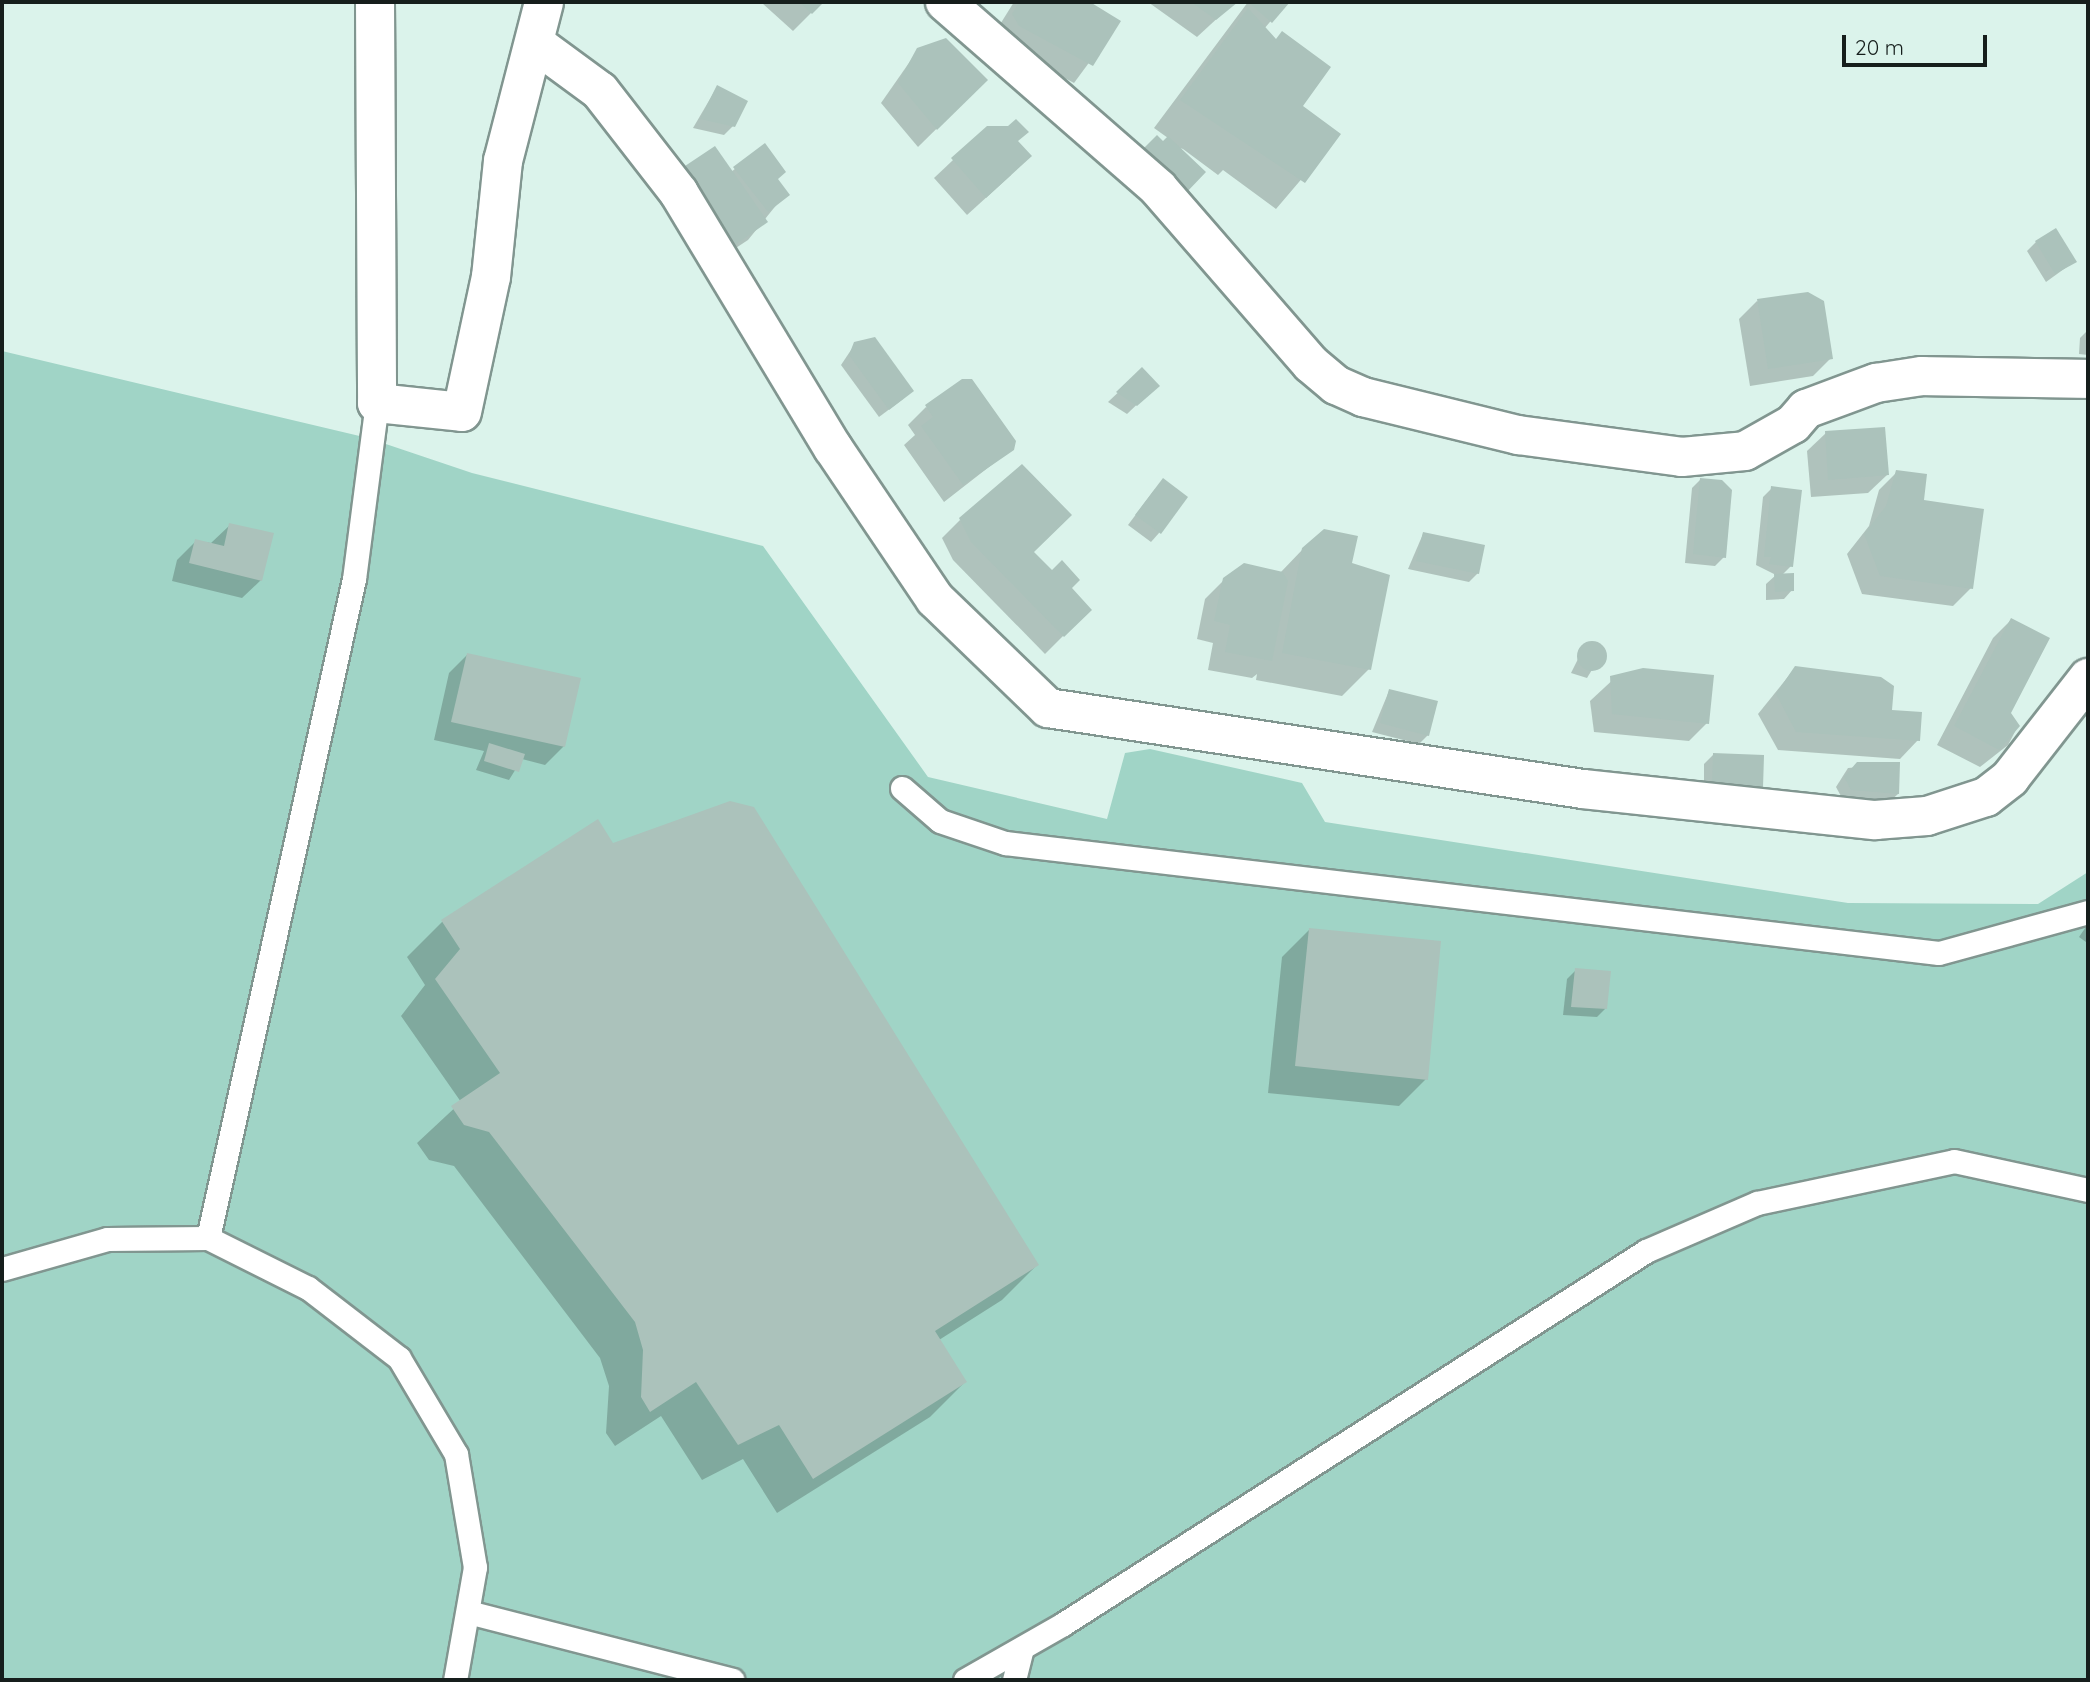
<!DOCTYPE html>
<html>
<head>
<meta charset="utf-8">
<style>
  body { margin:0 }
  #map { position:relative; width:2090px; height:1682px; overflow:hidden; background:#dbf3eb; font-family:Quicksand,sans-serif }
  div>[style] { position:absolute }
  [style*='--x'] { left:calc(var(--x)*1px); top:calc(var(--y)*1px); width:calc(var(--w)*1px); rotate:calc(var(--a)*1deg) }
  .green>* { inset:0; background:#a0d4c6 }
  .shadow>* { inset:0; background:#0003 }
  .building>* { inset:0; background:#abc2bb }
  .round { border-radius:50% }
  .roads { filter:drop-shadow(2px 0 #819690) drop-shadow(-2px 0 #819690) drop-shadow(0 2px #819690) drop-shadow(0 -2px #819690) }
  .service>* { height:23px; margin:-11.5px; padding:0 11.5px; transform-origin:11.5px; border-radius:11.5px; background:#fff }
  .minor>* { height:38px; margin:-19px; padding:0 19px; transform-origin:19px; border-radius:19px; background:#fff }
  span { translate:-50% -50%; white-space:nowrap; text-align:center; line-height:1.15; -webkit-text-stroke:6px #dbf3eb; paint-order:stroke }
  .frame { position:absolute; inset:0; border:4px solid #161e1c; pointer-events:none }
  .scale { position:absolute; left:1842px; top:35px; width:145px; height:32px; box-sizing:border-box; border:4px solid #161e1c; border-top:0; padding-left:9px; font-size:21px; line-height:24px; white-space:nowrap; color:#161e1c; -webkit-text-stroke:5px #dbf3eb; paint-order:stroke }
</style>
</head>
<body>
<div id="map">
  <div class="green">
    <i style="clip-path:polygon(2px 351px,368px 438px,472px 473px,763px 546px,928px 777px,1107px 819px,1125px 753px,1150px 749px,1302px 783px,1325px 822px,1848px 903px,2038px 904px,2088px 872px,2088px 1680px,2px 1680px)"></i>
  </div>
  <div class="shadow">
    <i style="clip-path:polygon(761px 2px,822px 2px,793px 31px)"></i>
    <i style="clip-path:polygon(1014px 2px,1087px 2px,1119px 22px,1074px 83px,1001px 44px,994px 34px)"></i>
    <i style="clip-path:polygon(1148px 2px,1235px 2px,1197px 37px)"></i>
    <i style="clip-path:polygon(1248px 2px,1287px 2px,1264px 29px,1300px 106px,1339px 135px,1276px 209px,1223px 170px,1218px 175px,1183px 149px,1163px 143px,1168px 138px,1154px 128px)"></i>
    <i style="clip-path:polygon(918px 50px,986px 80px,918px 147px,881px 103px)"></i>
    <i style="clip-path:polygon(717px 87px,733px 126px,724px 135px,693px 128px)"></i>
    <i style="clip-path:polygon(987px 128px,1017px 142px,1011px 175px,967px 215px,934px 178px)"></i>
    <i style="clip-path:polygon(764px 146px,778px 203px,748px 240px,710px 265px,731px 172px)"></i>
    <i style="clip-path:polygon(2036px 242px,2075px 261px,2046px 282px,2027px 251px)"></i>
    <i style="clip-path:polygon(1757px 301px,1831px 358px,1813px 376px,1750px 386px,1739px 319px)"></i>
    <i style="clip-path:polygon(2088px 330px,2088px 355px,2079px 354px,2080px 338px)"></i>
    <i style="clip-path:polygon(855px 344px,903px 399px,879px 417px,841px 365px)"></i>
    <i style="clip-path:polygon(1142px 370px,1148px 394px,1127px 414px,1108px 402px)"></i>
    <i style="clip-path:polygon(926px 407px,1012px 449px,944px 502px,904px 445px,915px 435px,908px 425px)"></i>
    <i style="clip-path:polygon(1826px 433px,1887px 475px,1868px 493px,1811px 497px,1807px 451px)"></i>
    <i style="clip-path:polygon(1897px 472px,1971px 588px,1953px 606px,1862px 594px,1847px 554px,1869px 526px,1879px 490px)"></i>
    <i style="clip-path:polygon(1701px 479px,1724px 557px,1715px 566px,1685px 563px,1692px 488px)"></i>
    <i style="clip-path:polygon(1772px 488px,1791px 566px,1782px 575px,1792px 590px,1784px 599px,1766px 600px,1766px 584px,1776px 575px,1756px 565px,1763px 497px)"></i>
    <i style="clip-path:polygon(1155px 489px,1159px 533px,1151px 542px,1128px 525px)"></i>
    <i style="clip-path:polygon(960px 520px,1032px 552px,1090px 609px,1045px 654px,953px 560px,942px 538px)"></i>
    <i style="clip-path:polygon(230px 525px,261px 580px,242px 598px,172px 581px,177px 560px,196px 541px,211px 543px)"></i>
    <i style="clip-path:polygon(1423px 534px,1478px 573px,1469px 582px,1408px 569px)"></i>
    <i style="clip-path:polygon(1303px 549px,1350px 564px,1369px 669px,1342px 696px,1256px 680px,1257px 674px,1252px 678px,1208px 670px,1213px 643px,1197px 639px,1205px 599px,1224px 580px,1280px 573px)"></i>
    <i style="clip-path:polygon(2011px 620px,2008px 713px,2018px 726px,2008px 745px,1980px 767px,1937px 745px,1993px 638px)"></i>
    <i style="clip-path:polygon(1585px 645px,1604px 650px,1587px 678px,1571px 673px)"></i>
    <i style="clip-path:polygon(467px 655px,564px 746px,545px 765px,522px 759px,509px 780px,476px 770px,484px 751px,434px 740px,449px 673px)"></i>
    <i style="clip-path:polygon(1795px 668px,1890px 711px,1918px 740px,1900px 759px,1778px 750px,1758px 714px)"></i>
    <i style="clip-path:polygon(1618px 675px,1707px 723px,1689px 741px,1594px 732px,1590px 701px)"></i>
    <i style="clip-path:polygon(1389px 691px,1428px 735px,1419px 744px,1372px 732px)"></i>
    <i style="clip-path:polygon(1713px 755px,1761px 787px,1753px 796px,1704px 794px,1704px 764px)"></i>
    <i style="clip-path:polygon(1898px 764px,1898px 794px,1889px 802px,1842px 798px,1836px 787px,1848px 768px)"></i>
    <i style="clip-path:polygon(597px 821px,612px 845px,1037px 1265px,1002px 1300px,939px 1340px,965px 1382px,930px 1417px,777px 1513px,743px 1459px,702px 1480px,661px 1416px,615px 1446px,606px 1433px,609px 1386px,600px 1358px,454px 1166px,429px 1160px,417px 1143px,461px 1102px,401px 1016px,425px 985px,407px 957px,442px 922px)"></i>
    <i style="clip-path:polygon(2088px 924px,2088px 940px,2086px 942px,2079px 937px)"></i>
    <i style="clip-path:polygon(1309px 930px,1426px 1079px,1399px 1106px,1268px 1093px,1282px 957px)"></i>
    <i style="clip-path:polygon(1576px 970px,1606px 1008px,1597px 1017px,1563px 1015px,1567px 979px)"></i>
  </div>
  <div class="building">
    <i style="clip-path:polygon(799px 2px,824px 2px,812px 14px)"></i>
    <i style="clip-path:polygon(1019px 2px,1090px 2px,1121px 21px,1093px 66px,1019px 26px,1012px 14px)"></i>
    <i style="clip-path:polygon(1191px 2px,1238px 2px,1216px 20px)"></i>
    <i style="clip-path:polygon(1248px 2px,1290px 2px,1272px 23px)"></i>
    <i style="clip-path:polygon(1248px 8px,1276px 39px,1282px 31px,1331px 67px,1303px 106px,1341px 134px,1305px 183px,1180px 100px)"></i>
    <i style="clip-path:polygon(946px 38px,988px 80px,937px 130px,898px 83px,917px 48px)"></i>
    <i style="clip-path:polygon(717px 85px,748px 101px,735px 127px,700px 119px)"></i>
    <i style="clip-path:polygon(1016px 119px,1029px 132px,1018px 141px,1032px 156px,986px 198px,951px 158px,987px 126px,1008px 126px)"></i>
    <i style="clip-path:polygon(1157px 135px,1163px 141px,1168px 136px,1206px 172px,1185px 194px,1141px 151px)"></i>
    <i style="clip-path:polygon(765px 143px,786px 172px,778px 179px,790px 195px,768px 212px,733px 167px)"></i>
    <i style="clip-path:polygon(715px 146px,768px 222px,729px 249px,676px 172px)"></i>
    <i style="clip-path:polygon(2056px 228px,2077px 262px,2055px 274px,2035px 241px)"></i>
    <i style="clip-path:polygon(1808px 292px,1824px 301px,1833px 359px,1768px 369px,1757px 299px)"></i>
    <i style="clip-path:polygon(875px 337px,914px 391px,889px 410px,849px 355px,854px 342px)"></i>
    <i style="clip-path:polygon(1142px 367px,1160px 386px,1137px 406px,1116px 392px)"></i>
    <i style="clip-path:polygon(962px 379px,972px 379px,1016px 441px,1014px 450px,963px 485px,921px 426px,933px 417px,925px 405px)"></i>
    <i style="clip-path:polygon(1885px 427px,1889px 475px,1828px 480px,1825px 431px)"></i>
    <i style="clip-path:polygon(1022px 464px,1072px 515px,1034px 552px,1052px 570px,1062px 560px,1080px 580px,1072px 588px,1092px 610px,1064px 637px,971px 542px,959px 518px)"></i>
    <i style="clip-path:polygon(1896px 470px,1927px 474px,1924px 500px,1984px 509px,1973px 589px,1880px 576px,1864px 534px,1886px 506px)"></i>
    <i style="clip-path:polygon(1163px 478px,1188px 497px,1161px 534px,1135px 515px)"></i>
    <i style="clip-path:polygon(1700px 478px,1722px 480px,1732px 490px,1726px 558px,1693px 554px)"></i>
    <i style="clip-path:polygon(1771px 486px,1802px 490px,1793px 567px,1769px 564px,1771px 557px,1764px 557px)"></i>
    <i style="clip-path:polygon(229px 523px,274px 533px,262px 581px,189px 563px,195px 539px,224px 546px)"></i>
    <i style="clip-path:polygon(1324px 529px,1358px 536px,1352px 563px,1390px 575px,1371px 670px,1282px 653px,1302px 548px)"></i>
    <i style="clip-path:polygon(1423px 532px,1485px 545px,1479px 574px,1416px 561px)"></i>
    <i style="clip-path:polygon(1244px 563px,1283px 572px,1288px 581px,1272px 661px,1225px 652px,1230px 625px,1214px 621px,1223px 578px)"></i>
    <i style="clip-path:polygon(1794px 573px,1794px 591px,1775px 592px,1774px 574px)"></i>
    <i style="clip-path:polygon(2011px 618px,2050px 638px,2011px 713px,2020px 726px,1999px 750px,1954px 726px)"></i>
    <i class="round" style="left:1577px;top:641px;width:30px;height:30px"></i>
    <i style="clip-path:polygon(467px 653px,581px 678px,565px 747px,451px 722px)"></i>
    <i style="clip-path:polygon(1795px 666px,1881px 677px,1894px 686px,1892px 710px,1922px 712px,1920px 741px,1796px 732px,1776px 694px)"></i>
    <i style="clip-path:polygon(1643px 668px,1714px 675px,1709px 724px,1612px 714px,1610px 676px)"></i>
    <i style="clip-path:polygon(1389px 689px,1438px 701px,1429px 736px,1380px 723px)"></i>
    <i style="clip-path:polygon(489px 743px,525px 754px,519px 772px,484px 761px)"></i>
    <i style="clip-path:polygon(1713px 753px,1764px 755px,1763px 788px,1712px 786px)"></i>
    <i style="clip-path:polygon(1857px 762px,1900px 762px,1899px 794px,1851px 790px,1844px 777px)"></i>
    <i style="clip-path:polygon(730px 801px,754px 807px,1039px 1265px,935px 1331px,967px 1382px,813px 1479px,779px 1425px,738px 1445px,696px 1382px,650px 1412px,641px 1397px,643px 1350px,635px 1322px,489px 1132px,464px 1125px,451px 1106px,500px 1073px,435px 979px,460px 949px,441px 920px,598px 819px,613px 843px)"></i>
    <i style="clip-path:polygon(1309px 928px,1441px 941px,1428px 1080px,1295px 1066px)"></i>
    <i style="clip-path:polygon(1575px 968px,1611px 971px,1607px 1009px,1571px 1007px)"></i>
  </div>
  <div class="roads">
    <div class="service">
      <i style="--x:902;--y:788;--w:50;--a:41"></i>
      <i style="--x:940;--y:821;--w:69;--a:18.7"></i>
      <i style="--x:1005;--y:843;--w:940;--a:6.72"></i>
      <i style="--x:1939;--y:953;--w:155;--a:-15.4"></i>
      <i style="--x:208;--y:1238;--w:675;--a:-77.51"></i>
      <i style="--x:354;--y:579;--w:177;--a:-82.6"></i>
      <i style="--x:2;--y:1269;--w:109;--a:-15.9"></i>
      <i style="--x:107;--y:1239;--w:101;--a:-0.6"></i>
      <i style="--x:208;--y:1238;--w:112;--a:26.6"></i>
      <i style="--x:308;--y:1288;--w:115;--a:37.6"></i>
      <i style="--x:399;--y:1358;--w:112;--a:59.3"></i>
      <i style="--x:456;--y:1454;--w:115;--a:80.5"></i>
      <i style="--x:475;--y:1567;--w:115;--a:100"></i>
      <i style="--x:468;--y:1612;--w:273;--a:14.4"></i>
      <i style="--x:965;--y:1680;--w:113;--a:-29.7"></i>
      <i style="--x:1063;--y:1624;--w:692;--a:-32.61"></i>
      <i style="--x:1646;--y:1251;--w:121;--a:-23.4"></i>
      <i style="--x:1757;--y:1203;--w:201;--a:-12"></i>
      <i style="--x:1954;--y:1161;--w:137;--a:12.2"></i>
      <i style="--x:1014;--y:1680;--w:32;--a:-76"></i>
    </div>
    <div class="minor">
      <i style="--x:375;--y:2;--w:401;--a:89.7"></i>
      <i style="--x:377;--y:403;--w:85;--a:6"></i>
      <i style="--x:462;--y:412;--w:138;--a:-77.9"></i>
      <i style="--x:491;--y:277;--w:117;--a:-84.1"></i>
      <i style="--x:503;--y:161;--w:164;--a:-75.5"></i>
      <i style="--x:945;--y:2;--w:283;--a:41.1"></i>
      <i style="--x:1158;--y:188;--w:233;--a:49"></i>
      <i style="--x:1311;--y:364;--w:33;--a:40"></i>
      <i style="--x:1336;--y:385;--w:30;--a:24"></i>
      <i style="--x:1363;--y:397;--w:160;--a:13.8"></i>
      <i style="--x:1518;--y:435;--w:165;--a:7.6"></i>
      <i style="--x:1682;--y:457;--w:63;--a:-5.4"></i>
      <i style="--x:1745;--y:451;--w:55;--a:-29.4"></i>
      <i style="--x:1793;--y:424;--w:20;--a:-49"></i>
      <i style="--x:1806;--y:409;--w:75;--a:-20.4"></i>
      <i style="--x:1876;--y:383;--w:47;--a:-8.7"></i>
      <i style="--x:1922;--y:376;--w:166;--a:1"></i>
      <i style="--x:536;--y:44;--w:79;--a:36.3"></i>
      <i style="--x:600;--y:91;--w:129;--a:52.2"></i>
      <i style="--x:679;--y:193;--w:298;--a:58.9"></i>
      <i style="--x:833;--y:448;--w:182;--a:56"></i>
      <i style="--x:935;--y:599;--w:157;--a:44"></i>
      <i style="--x:1048;--y:708;--w:541;--a:8.61"></i>
      <i style="--x:1583;--y:789;--w:294;--a:6.1"></i>
      <i style="--x:1875;--y:820;--w:52;--a:-4.4"></i>
      <i style="--x:1927;--y:816;--w:62;--a:-17.9"></i>
      <i style="--x:1986;--y:797;--w:31;--a:-38"></i>
      <i style="--x:2010;--y:778;--w:127;--a:-52"></i>
    </div>
  </div>
  <div class="frame"></div>
  <div class="scale">20 m</div>
</div>
</body>
</html>
